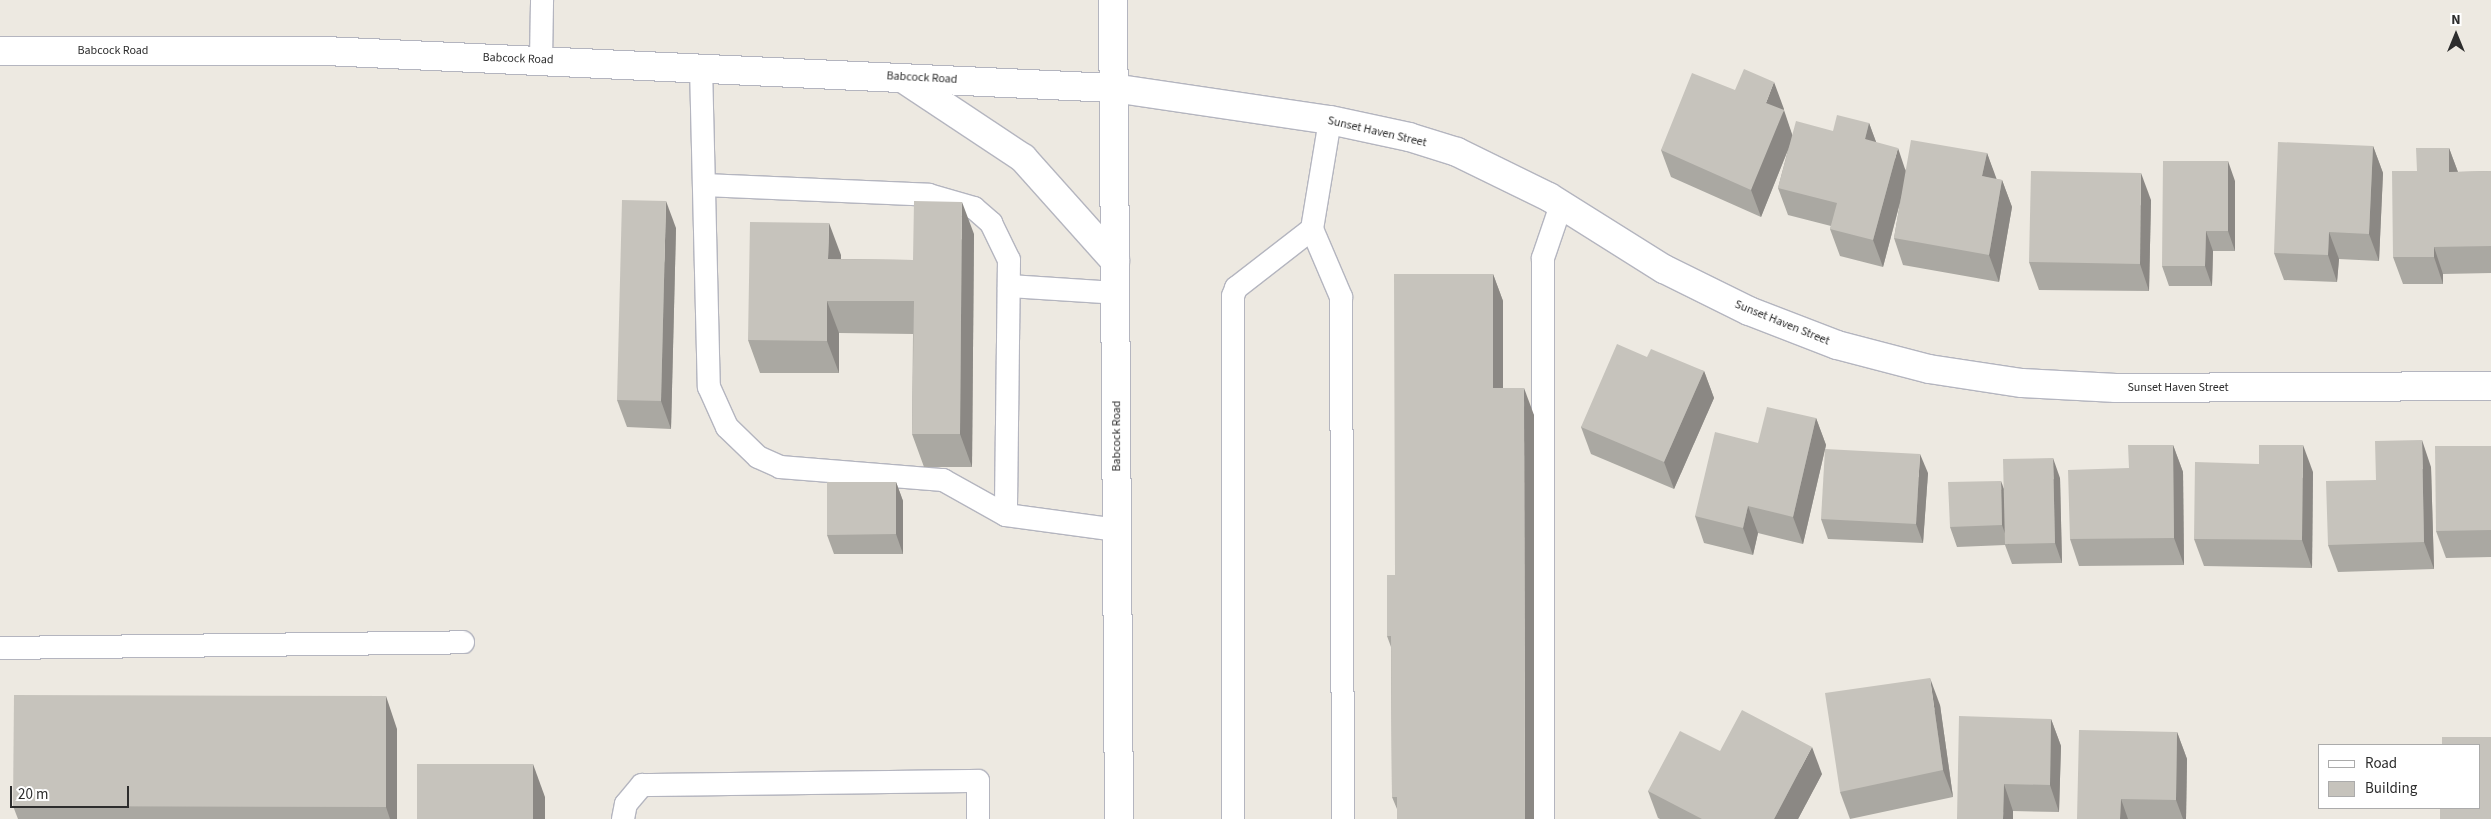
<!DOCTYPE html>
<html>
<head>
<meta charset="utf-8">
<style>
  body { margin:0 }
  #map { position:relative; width:2491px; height:819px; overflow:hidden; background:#ede9e1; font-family:"Source Sans 3",sans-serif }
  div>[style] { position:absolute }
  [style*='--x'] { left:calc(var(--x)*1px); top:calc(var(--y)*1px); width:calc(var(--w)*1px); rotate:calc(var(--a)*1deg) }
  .roads { filter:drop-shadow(1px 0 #b4b5bf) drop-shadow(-1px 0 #b4b5bf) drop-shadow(0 1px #b4b5bf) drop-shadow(0 -1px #b4b5bf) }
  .lane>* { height:22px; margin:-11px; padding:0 11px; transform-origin:11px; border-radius:11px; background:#fff }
  .street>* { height:28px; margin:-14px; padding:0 14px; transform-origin:14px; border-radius:14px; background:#fff }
  .secondary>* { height:28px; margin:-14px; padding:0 14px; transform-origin:14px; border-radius:14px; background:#fff }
  .wall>* { inset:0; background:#aaa8a2 }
  .shaded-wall>* { inset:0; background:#8b8884 }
  .building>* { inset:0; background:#c6c3bc }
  span { translate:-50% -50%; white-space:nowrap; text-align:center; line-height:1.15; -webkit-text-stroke:5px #fff; paint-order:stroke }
  .street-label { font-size:12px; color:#2d2d2d }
  .legend { position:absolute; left:2318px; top:744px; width:162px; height:65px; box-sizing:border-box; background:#fff; border:1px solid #ababab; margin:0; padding:6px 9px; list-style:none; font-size:15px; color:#2d2d2d }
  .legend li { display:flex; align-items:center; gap:10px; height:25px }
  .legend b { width:25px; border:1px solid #ababab }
  .north { position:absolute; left:2431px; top:10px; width:50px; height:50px; -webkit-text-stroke:4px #fff; paint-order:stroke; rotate:0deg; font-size:14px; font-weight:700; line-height:20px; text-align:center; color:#2d2d2d }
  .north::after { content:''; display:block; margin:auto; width:18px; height:22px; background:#2d2d2d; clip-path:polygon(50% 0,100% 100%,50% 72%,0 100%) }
  .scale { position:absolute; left:10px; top:786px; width:119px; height:22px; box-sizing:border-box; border:2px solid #2d2d2d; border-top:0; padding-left:6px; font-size:15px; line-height:18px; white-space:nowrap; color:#2d2d2d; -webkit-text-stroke:4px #fff; paint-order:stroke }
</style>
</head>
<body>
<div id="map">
  <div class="roads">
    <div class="lane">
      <i style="--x:541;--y:60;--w:60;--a:-89"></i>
      <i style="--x:701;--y:67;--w:320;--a:88.6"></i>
      <i style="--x:709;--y:387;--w:44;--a:65.8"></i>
      <i style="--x:727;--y:427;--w:43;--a:44.1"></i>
      <i style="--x:758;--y:457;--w:24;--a:24"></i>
      <i style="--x:780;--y:467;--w:164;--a:4.6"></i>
      <i style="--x:943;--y:480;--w:72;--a:29.1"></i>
      <i style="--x:1006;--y:515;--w:112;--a:7.7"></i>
      <i style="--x:704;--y:185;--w:225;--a:2.5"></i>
      <i style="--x:929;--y:195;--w:47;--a:16.1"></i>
      <i style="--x:974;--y:208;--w:23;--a:41"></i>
      <i style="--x:991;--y:223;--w:41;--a:64.1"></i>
      <i style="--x:1009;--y:260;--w:255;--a:90.7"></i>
      <i style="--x:1312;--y:229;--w:74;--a:66.9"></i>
      <i style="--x:1341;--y:297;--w:522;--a:89.78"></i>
      <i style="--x:1009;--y:286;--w:107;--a:3.7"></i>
      <i style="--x:0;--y:648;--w:463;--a:-0.7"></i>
      <i style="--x:623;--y:819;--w:15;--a:-79"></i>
      <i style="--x:626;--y:804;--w:25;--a:-50"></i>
      <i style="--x:642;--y:785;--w:336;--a:-0.7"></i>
      <i style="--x:978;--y:781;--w:38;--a:90"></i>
      <i style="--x:1233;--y:819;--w:523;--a:-90"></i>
      <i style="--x:1233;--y:296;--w:9;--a:-69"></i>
      <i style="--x:1236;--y:288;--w:96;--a:-37.8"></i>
      <i style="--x:1312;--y:229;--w:110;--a:-80.6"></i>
      <i style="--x:1543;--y:819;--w:561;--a:-90"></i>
      <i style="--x:1543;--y:258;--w:56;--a:-71.2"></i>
    </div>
    <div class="street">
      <i style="--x:1113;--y:88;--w:219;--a:8.4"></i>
      <i style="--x:1330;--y:120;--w:81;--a:12.1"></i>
      <i style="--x:1409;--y:137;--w:50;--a:17.4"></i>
      <i style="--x:1457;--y:152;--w:102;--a:26.1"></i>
      <i style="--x:1549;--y:197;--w:136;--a:32.1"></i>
      <i style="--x:1664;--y:269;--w:95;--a:26.3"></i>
      <i style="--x:1749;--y:311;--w:94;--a:21.1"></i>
      <i style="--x:1837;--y:345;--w:95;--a:14.6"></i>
      <i style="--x:1929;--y:369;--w:94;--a:8.6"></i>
      <i style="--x:2022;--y:383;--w:94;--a:3"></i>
      <i style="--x:2116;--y:388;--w:375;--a:-0.3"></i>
    </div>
    <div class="secondary">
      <i style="--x:1113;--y:0;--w:819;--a:89.58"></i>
      <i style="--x:0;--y:51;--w:325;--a:0"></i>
      <i style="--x:325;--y:51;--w:789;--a:2.69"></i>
      <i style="--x:904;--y:79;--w:143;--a:33.6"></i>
      <i style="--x:1023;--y:158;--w:138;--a:48.2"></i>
    </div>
  </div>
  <div class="wall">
    <i style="clip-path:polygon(1735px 90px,1784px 109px,1783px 110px,1792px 135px,1833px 131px,1869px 123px,1876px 142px,1906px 170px,1987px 153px,1996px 179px,2002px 180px,2012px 207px,1999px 282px,1903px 265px,1894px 238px,1900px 203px,1883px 267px,1840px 256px,1830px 229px,1831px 226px,1788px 215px,1778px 188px,1788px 150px,1761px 217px,1671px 177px,1661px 150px)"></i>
    <i style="clip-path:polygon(2373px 146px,2383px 173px,2379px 261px,2339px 259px,2337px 282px,2284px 280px,2274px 253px)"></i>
    <i style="clip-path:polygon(2449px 148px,2458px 172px,2491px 171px,2491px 273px,2443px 274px,2443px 284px,2403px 284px,2393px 257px,2417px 171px)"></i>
    <i style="clip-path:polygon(2235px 181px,2235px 251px,2213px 251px,2212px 286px,2169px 286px,2162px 266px)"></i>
    <i style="clip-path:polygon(2151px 200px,2149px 291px,2039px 290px,2029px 262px)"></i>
    <i style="clip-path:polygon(676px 228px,671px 429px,627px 427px,617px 400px)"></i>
    <i style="clip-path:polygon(974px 234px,972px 467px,924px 467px,912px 434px,913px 334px,839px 333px,839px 373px,760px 373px,748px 340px,841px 255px,841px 259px,913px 260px)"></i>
    <i style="clip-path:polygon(1493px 274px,1503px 301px,1503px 388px,1534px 415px,1397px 809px,1392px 797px,1391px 647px,1387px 636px,1395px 575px)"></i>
    <i style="clip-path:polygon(1647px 357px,1704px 371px,1714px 398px,1674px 489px,1591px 454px,1581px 427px)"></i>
    <i style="clip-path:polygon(1816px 418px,1826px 445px,1803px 544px,1758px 533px,1753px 555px,1704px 543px,1695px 516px,1758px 443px)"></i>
    <i style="clip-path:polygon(2173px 445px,2183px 472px,2184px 565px,2079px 566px,2070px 539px,2129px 468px)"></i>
    <i style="clip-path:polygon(2491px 446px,2491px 557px,2446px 558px,2436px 531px)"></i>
    <i style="clip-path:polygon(2431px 467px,2434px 569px,2338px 572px,2328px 545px,2376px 480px)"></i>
    <i style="clip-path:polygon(2313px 472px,2312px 568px,2204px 566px,2194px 539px)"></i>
    <i style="clip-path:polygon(1928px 473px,1923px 543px,1828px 539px,1821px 519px)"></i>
    <i style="clip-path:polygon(2060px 478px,2062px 563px,2012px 564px,2005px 545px,1957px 547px,1950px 527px,2004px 488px)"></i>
    <i style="clip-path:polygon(896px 482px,903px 501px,903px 554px,834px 554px,827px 535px)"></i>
    <i style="clip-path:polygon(1940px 705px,1953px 797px,1850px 819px,1840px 792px)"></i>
    <i style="clip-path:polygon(2051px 719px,2061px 746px,2059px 812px,2013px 811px,1957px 819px)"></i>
    <i style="clip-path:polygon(397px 729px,397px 819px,18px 819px,13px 806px)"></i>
    <i style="clip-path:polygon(2177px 732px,2187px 759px,2186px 819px,2077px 819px)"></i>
    <i style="clip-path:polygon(1720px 751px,1822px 774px,1798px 819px,1660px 819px,1658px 818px,1648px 791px)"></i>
  </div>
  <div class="shaded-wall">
    <i style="clip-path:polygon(1774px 82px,1784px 109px,1782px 115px,1784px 110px,1793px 137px,1761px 217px,1751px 190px,1766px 103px)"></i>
    <i style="clip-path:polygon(1869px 123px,1879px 150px,1865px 139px)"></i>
    <i style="clip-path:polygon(2373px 146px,2383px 173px,2379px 261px,2369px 234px)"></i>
    <i style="clip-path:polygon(1898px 148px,1907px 175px,1883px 267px,1873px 240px)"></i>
    <i style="clip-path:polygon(2449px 148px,2459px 175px,2449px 172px)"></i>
    <i style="clip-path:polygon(1987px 153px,1997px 180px,1982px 176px)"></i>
    <i style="clip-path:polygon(2228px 161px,2235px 181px,2235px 251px,2228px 231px)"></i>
    <i style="clip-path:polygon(2141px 173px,2151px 200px,2149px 291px,2140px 264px)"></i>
    <i style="clip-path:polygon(2002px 180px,2012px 207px,1999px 282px,1989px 255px)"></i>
    <i style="clip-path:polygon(666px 201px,676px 228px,671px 429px,661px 401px)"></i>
    <i style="clip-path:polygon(962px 202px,974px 234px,972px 467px,960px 434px)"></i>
    <i style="clip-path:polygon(829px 223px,841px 255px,840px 292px,828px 259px)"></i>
    <i style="clip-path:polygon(2206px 231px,2213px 251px,2212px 286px,2205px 266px)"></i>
    <i style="clip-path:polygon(2329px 232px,2339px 259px,2337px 282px,2328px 255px)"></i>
    <i style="clip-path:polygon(2434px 247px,2443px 274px,2443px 284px,2434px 257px)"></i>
    <i style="clip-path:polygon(1493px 274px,1503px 301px,1503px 415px,1493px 388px)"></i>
    <i style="clip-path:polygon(827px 301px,839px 333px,839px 373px,827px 341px)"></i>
    <i style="clip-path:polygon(1704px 371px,1714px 398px,1674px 489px,1664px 462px)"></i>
    <i style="clip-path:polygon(1524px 388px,1534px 415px,1534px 819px,1525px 819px)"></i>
    <i style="clip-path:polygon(1816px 418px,1826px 445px,1803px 544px,1793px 517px)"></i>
    <i style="clip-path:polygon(2422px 440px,2431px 467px,2434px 569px,2424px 542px)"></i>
    <i style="clip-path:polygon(2173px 445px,2183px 472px,2184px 565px,2174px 538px)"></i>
    <i style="clip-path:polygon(2303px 445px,2313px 472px,2312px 568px,2302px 540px)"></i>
    <i style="clip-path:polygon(1920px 454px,1928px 473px,1923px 543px,1916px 524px)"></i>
    <i style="clip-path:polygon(2053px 458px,2060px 478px,2062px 563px,2055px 543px)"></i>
    <i style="clip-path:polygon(2001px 481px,2008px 500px,2009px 545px,2002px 525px)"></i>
    <i style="clip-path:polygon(896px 482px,903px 501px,903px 554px,896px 534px)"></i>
    <i style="clip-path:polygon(1748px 506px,1758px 533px,1753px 555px,1743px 528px)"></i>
    <i style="clip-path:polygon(1930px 678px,1940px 705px,1953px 797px,1943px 770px)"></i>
    <i style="clip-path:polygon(386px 696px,397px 729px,397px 819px,390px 819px,386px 807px)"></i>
    <i style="clip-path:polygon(2051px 719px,2061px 746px,2059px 812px,2050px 785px)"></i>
    <i style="clip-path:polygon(2177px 732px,2187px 759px,2186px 819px,2183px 819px,2176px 800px)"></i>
    <i style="clip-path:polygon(1812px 747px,1822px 774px,1798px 819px,1774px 819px)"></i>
    <i style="clip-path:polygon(533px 764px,545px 797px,545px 819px,533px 819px)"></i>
    <i style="clip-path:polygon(2004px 784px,2013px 811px,2013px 819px,2003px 819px)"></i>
    <i style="clip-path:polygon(2121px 799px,2128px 819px,2120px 819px)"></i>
  </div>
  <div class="building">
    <i style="clip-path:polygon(1744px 69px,1774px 82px,1766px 103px,1784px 110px,1751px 190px,1661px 150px,1692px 73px,1735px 90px)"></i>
    <i style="clip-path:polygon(1837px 115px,1869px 123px,1865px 139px,1898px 148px,1873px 240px,1830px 229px,1837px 203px,1778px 188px,1796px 121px,1833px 131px)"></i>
    <i style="clip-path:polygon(1911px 140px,1987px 153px,1982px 176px,2002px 180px,1989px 255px,1894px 238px)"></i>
    <i style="clip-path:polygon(2278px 142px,2373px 146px,2369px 234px,2329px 232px,2328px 255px,2274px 253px)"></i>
    <i style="clip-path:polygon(2416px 148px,2449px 148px,2449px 172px,2491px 171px,2491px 246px,2434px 247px,2434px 257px,2393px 257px,2392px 171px,2417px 171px)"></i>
    <i style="clip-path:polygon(2163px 161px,2228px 161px,2228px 231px,2206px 231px,2205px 266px,2162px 266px)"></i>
    <i style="clip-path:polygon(2031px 171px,2141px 173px,2140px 264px,2029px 262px)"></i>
    <i style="clip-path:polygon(622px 200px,666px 201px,661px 401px,617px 400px)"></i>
    <i style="clip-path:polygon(914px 201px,962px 202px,960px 434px,912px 434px,914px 301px,827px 301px,827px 341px,748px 340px,750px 222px,829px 223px,828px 259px,913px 260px)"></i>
    <i style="clip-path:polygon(1394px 274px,1493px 274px,1493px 388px,1524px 388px,1525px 819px,1397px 819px,1397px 797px,1392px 797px,1391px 636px,1387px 636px,1387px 575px,1395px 575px)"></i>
    <i style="clip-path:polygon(1617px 344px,1647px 357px,1651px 349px,1704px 371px,1664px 462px,1581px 427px)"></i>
    <i style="clip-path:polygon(1767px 407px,1816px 418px,1793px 517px,1748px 506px,1743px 528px,1695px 516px,1715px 432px,1758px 443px)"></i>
    <i style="clip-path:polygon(2422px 440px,2424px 542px,2328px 545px,2326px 481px,2376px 480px,2375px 441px)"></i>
    <i style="clip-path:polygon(2128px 445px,2173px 445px,2174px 538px,2070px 539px,2068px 470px,2129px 468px)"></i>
    <i style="clip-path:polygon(2259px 445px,2303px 445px,2302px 540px,2194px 539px,2195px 462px,2259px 464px)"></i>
    <i style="clip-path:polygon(2435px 446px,2491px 446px,2491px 530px,2436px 531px)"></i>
    <i style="clip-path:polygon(1825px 449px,1920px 454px,1916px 524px,1821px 519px)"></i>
    <i style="clip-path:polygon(2053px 458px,2055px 543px,2005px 544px,2003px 459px)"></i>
    <i style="clip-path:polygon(2001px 481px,2002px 525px,1950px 527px,1948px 482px)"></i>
    <i style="clip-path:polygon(827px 482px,896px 482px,896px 534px,827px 535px)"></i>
    <i style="clip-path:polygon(1930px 678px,1943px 770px,1840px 792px,1825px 693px)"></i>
    <i style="clip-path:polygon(14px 695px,386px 696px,386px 807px,13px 806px)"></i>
    <i style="clip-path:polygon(1742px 710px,1812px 747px,1774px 819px,1702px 819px,1648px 791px,1680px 731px,1720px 751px)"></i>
    <i style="clip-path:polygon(1959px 716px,2051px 719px,2050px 785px,2004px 784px,2003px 819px,1957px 819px)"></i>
    <i style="clip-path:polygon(2079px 730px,2177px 732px,2176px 800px,2121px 799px,2120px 819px,2077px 819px)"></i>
    <i style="clip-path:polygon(2442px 737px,2491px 737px,2491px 819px,2440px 819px,2440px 808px,2480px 808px,2480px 745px,2442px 745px)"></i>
    <i style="clip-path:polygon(417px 764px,533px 764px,533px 819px,417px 819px)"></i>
  </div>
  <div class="street-label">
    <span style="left:113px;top:51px">Babcock Road</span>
    <span style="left:518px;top:59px;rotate:2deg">Babcock Road</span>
    <span style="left:922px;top:78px;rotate:3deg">Babcock Road</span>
    <span style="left:1377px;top:132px;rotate:13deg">Sunset Haven Street</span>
    <span style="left:1782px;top:323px;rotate:22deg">Sunset Haven Street</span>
    <span style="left:2178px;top:388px">Sunset Haven Street</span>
    <span style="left:1117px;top:436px;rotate:-90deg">Babcock Road</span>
  </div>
  <ul class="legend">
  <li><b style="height:6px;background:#fff"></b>Road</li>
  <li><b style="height:14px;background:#c6c3bc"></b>Building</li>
  </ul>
  <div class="north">N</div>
  <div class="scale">20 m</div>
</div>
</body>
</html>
